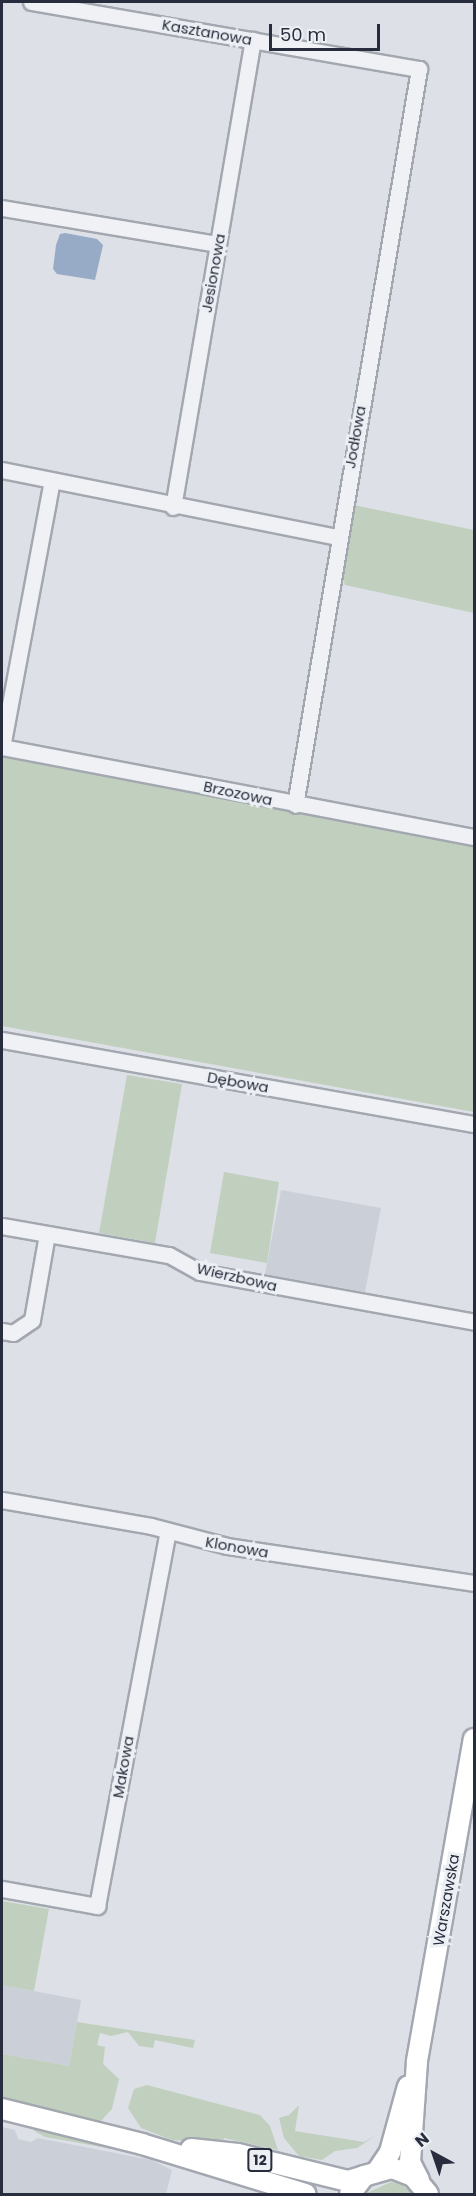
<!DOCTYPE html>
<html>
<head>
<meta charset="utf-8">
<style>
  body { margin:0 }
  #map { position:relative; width:476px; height:2196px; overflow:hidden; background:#dde0e6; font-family:Poppins,sans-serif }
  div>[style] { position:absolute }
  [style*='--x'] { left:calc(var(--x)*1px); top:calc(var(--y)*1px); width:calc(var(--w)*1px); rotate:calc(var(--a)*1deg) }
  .built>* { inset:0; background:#cbcfd8 }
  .green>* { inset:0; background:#c1d0be }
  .water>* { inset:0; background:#98abc6 }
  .roads { filter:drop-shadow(2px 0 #a3a7b0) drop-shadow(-2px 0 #a3a7b0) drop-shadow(0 2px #a3a7b0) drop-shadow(0 -2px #a3a7b0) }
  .minor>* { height:15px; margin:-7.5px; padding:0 7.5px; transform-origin:7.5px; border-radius:7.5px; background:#eff1f5 }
  .major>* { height:20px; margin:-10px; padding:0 10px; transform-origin:10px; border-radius:10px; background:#fff }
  span { translate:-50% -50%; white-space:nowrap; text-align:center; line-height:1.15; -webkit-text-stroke:6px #eceff4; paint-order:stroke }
  .shield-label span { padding:2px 4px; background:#eceff4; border:2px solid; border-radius:4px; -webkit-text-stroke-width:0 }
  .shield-label { font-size:14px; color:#272d3c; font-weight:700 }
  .street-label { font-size:15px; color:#272d3c }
  .frame { position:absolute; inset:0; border:3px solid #272d3c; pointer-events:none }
  .north { position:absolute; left:404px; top:2124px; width:60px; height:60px; -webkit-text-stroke:4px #eceff4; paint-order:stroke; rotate:320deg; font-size:16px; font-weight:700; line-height:24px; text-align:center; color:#272d3c }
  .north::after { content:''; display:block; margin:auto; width:21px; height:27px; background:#272d3c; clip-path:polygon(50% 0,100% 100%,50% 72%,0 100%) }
  .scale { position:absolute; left:269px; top:24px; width:111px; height:27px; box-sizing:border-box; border:3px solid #272d3c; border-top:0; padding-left:8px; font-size:18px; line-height:21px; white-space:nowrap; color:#272d3c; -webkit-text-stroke:4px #eceff4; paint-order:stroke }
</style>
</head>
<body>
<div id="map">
  <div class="built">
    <i style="clip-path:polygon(281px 1190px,381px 1208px,365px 1292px,265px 1274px)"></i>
    <i style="clip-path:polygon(2px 1985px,81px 2000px,69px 2066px,2px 2054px)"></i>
    <i style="clip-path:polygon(2px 2127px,15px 2130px,18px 2139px,31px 2142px,38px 2138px,151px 2160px,172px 2170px,166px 2194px,2px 2194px)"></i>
  </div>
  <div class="green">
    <i style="clip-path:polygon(349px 504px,474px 530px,474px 613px,345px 585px,339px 568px)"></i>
    <i style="clip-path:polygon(2px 757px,474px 847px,474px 1112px,2px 1026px)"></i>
    <i style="clip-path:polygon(127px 1075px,182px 1084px,155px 1243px,99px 1233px)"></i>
    <i style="clip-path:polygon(224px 1172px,279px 1182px,267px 1263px,210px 1253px)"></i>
    <i style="clip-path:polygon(2px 1901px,49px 1909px,34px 1991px,2px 1985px)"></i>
    <i style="clip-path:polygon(77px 2022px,195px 2040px,193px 2048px,155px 2040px,153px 2048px,139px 2046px,128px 2032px,111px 2036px,100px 2033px,97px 2045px,105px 2047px,103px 2064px,119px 2079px,112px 2109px,100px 2122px,2px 2101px,2px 2054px,69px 2066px)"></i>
    <i style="clip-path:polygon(147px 2085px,260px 2115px,270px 2126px,278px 2150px,224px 2138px,223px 2143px,172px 2140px,141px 2128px,128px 2108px,134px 2089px)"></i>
    <i style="clip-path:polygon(299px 2105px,295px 2131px,364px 2142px,375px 2136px,357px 2148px,335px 2151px,322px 2160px,299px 2156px,284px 2138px,279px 2118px,289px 2115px)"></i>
    <i style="clip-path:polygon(37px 2126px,147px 2155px,45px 2137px,34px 2131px)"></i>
    <i style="clip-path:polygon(391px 2182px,401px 2184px,413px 2194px,367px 2193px)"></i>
  </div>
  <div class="water">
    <i style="clip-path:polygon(65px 233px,97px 239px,103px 245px,95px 280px,57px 274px,53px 269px,56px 245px,60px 234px)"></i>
  </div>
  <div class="roads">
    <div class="minor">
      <i style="--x:31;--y:2;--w:394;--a:9.8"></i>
      <i style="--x:419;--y:69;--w:746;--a:99.56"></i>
      <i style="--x:2;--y:208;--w:219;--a:9.5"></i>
      <i style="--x:2;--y:470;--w:342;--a:11.3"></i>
      <i style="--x:173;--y:507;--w:474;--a:-80.3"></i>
      <i style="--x:2;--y:747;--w:481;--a:10.8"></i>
      <i style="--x:2;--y:747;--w:271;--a:-79.4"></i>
      <i style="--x:2;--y:1040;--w:479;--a:10.1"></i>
      <i style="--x:2;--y:1226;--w:169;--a:9.9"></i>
      <i style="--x:169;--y:1255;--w:35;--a:29"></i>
      <i style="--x:200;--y:1272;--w:279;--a:10.3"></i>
      <i style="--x:2;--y:1331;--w:11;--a:10"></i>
      <i style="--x:13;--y:1333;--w:23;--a:-34"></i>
      <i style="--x:32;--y:1320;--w:87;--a:-80.1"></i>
      <i style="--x:2;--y:1500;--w:151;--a:9.9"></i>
      <i style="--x:151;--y:1526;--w:79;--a:14.7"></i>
      <i style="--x:227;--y:1546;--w:250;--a:8.5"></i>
      <i style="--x:2;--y:1889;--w:97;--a:10.1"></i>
      <i style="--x:97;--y:1906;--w:382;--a:-79.3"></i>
    </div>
    <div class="major">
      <i style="--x:2;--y:2109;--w:144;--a:14"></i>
      <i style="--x:142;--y:2144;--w:171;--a:17"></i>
      <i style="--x:191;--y:2149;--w:47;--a:6.1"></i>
      <i style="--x:238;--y:2154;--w:113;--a:13.8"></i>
      <i style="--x:348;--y:2181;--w:17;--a:-17"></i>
      <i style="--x:378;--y:2170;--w:22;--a:-56"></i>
      <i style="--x:390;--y:2152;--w:68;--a:-74.7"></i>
      <i style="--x:419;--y:2180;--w:20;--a:-117"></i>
      <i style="--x:410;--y:2162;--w:101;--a:-86"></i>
      <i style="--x:417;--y:2061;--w:327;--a:-80"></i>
      <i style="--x:350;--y:2194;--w:23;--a:-52"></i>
      <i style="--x:364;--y:2176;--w:29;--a:-16"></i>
      <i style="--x:392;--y:2168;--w:22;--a:21"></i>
      <i style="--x:413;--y:2176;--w:23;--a:50"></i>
    </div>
  </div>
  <div class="shield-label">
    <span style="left:260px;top:2160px">12</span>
  </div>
  <div class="street-label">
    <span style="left:207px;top:32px;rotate:10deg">Kasztanowa</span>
    <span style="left:213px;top:273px;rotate:-80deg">Jesionowa</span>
    <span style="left:355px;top:437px;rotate:-80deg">Jodłowa</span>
    <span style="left:238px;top:793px;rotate:12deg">Brzozowa</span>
    <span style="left:238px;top:1082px;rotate:10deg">Dębowa</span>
    <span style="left:237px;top:1277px;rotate:13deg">Wierzbowa</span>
    <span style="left:237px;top:1547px;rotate:10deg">Klonowa</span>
    <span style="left:123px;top:1767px;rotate:-80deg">Makowa</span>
    <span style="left:446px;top:1900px;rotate:-80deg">Warszawska</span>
  </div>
  <div class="frame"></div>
  <div class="north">N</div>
  <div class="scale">50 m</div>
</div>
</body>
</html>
